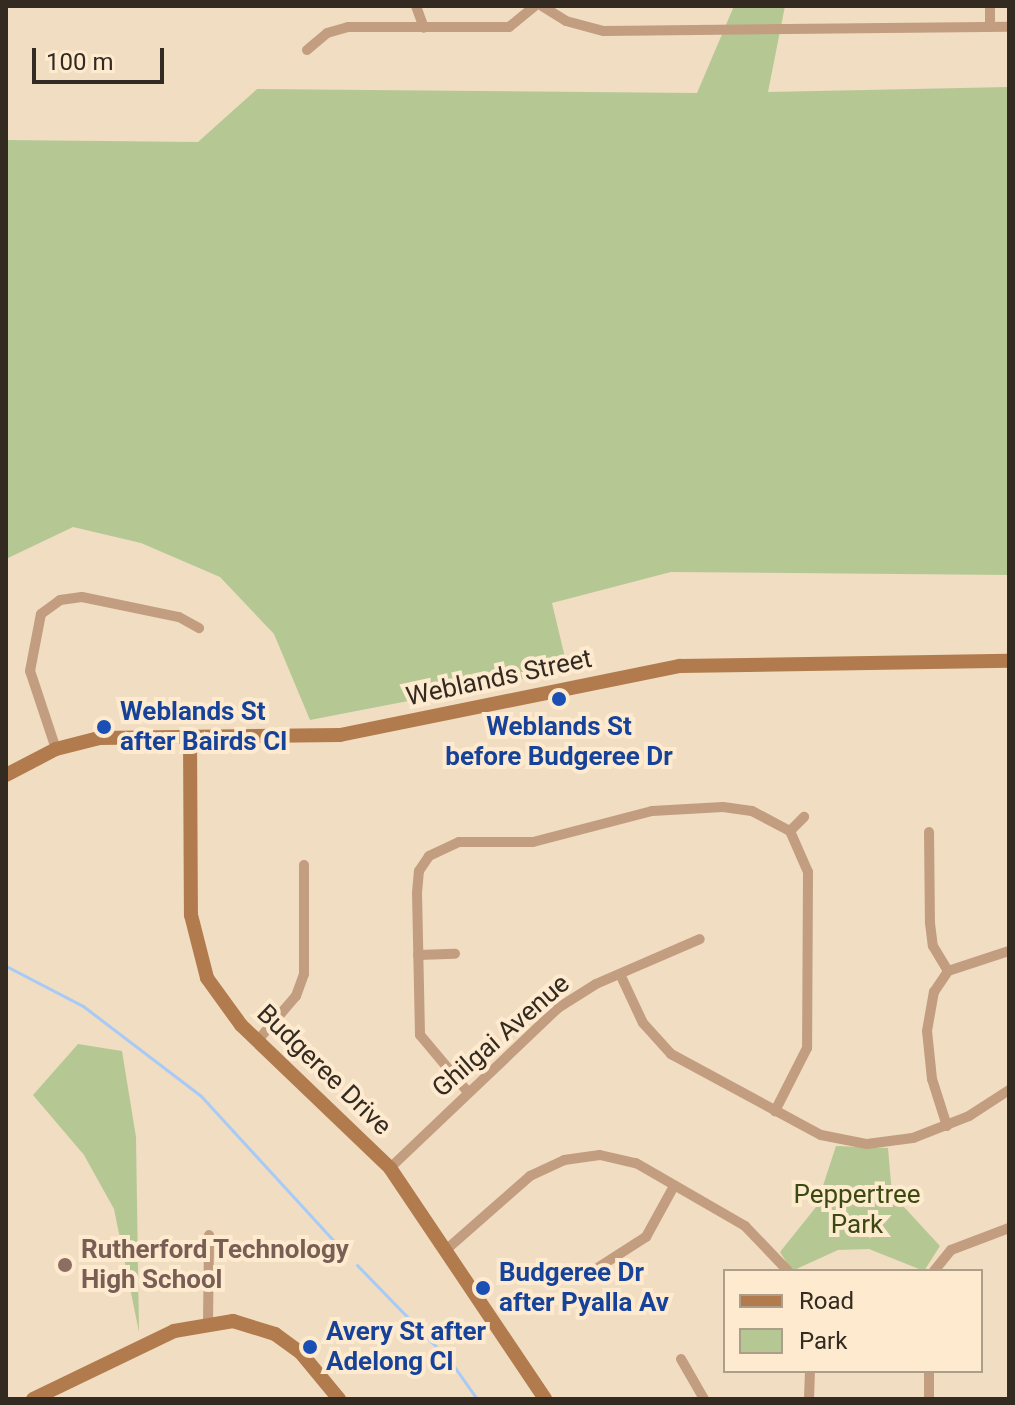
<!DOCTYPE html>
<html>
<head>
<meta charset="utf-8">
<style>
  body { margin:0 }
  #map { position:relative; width:1015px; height:1405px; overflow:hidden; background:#f1ddc2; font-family:Roboto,sans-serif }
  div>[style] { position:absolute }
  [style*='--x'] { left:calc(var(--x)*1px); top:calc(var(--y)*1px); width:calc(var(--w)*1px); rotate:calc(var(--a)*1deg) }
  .green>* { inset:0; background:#b5c894 }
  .stream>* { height:3px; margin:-1.5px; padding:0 1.5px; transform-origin:1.5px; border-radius:1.5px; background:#a7caf7 }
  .street>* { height:10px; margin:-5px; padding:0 5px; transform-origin:5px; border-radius:5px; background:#c29d80 }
  .secondary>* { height:14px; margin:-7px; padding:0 7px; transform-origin:7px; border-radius:7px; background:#b27b4e }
  .dots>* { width:22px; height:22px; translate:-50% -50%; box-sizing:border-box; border:4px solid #feeacf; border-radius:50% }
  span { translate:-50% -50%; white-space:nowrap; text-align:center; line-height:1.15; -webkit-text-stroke:8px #feeacf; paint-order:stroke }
  .street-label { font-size:26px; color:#332b21 }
  .transit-label { font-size:26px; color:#164399; font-weight:700 }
  .left { translate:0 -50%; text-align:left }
  .park-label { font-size:26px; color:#3a4a10 }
  .education-label { font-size:26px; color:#785e54; font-weight:700 }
  .frame { position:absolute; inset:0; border:8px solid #332b21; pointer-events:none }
  .legend { position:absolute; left:723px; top:1269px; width:260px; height:104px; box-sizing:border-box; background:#feeacf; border:2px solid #ad9e89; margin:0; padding:10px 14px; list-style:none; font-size:24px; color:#332b21 }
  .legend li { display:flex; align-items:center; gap:16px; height:40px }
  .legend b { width:40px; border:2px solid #ad9e89 }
  .scale { position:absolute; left:32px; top:48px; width:132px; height:36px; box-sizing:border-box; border:4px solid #332b21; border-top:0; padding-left:10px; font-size:24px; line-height:28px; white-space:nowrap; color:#332b21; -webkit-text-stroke:6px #feeacf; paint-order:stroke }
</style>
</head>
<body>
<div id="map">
  <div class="green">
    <i style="clip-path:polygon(734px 6px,785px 6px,768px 92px,1009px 87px,1009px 575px,671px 572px,552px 603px,568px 670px,310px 720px,274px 634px,220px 577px,141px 543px,73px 527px,6px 559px,6px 140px,198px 142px,257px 89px,697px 93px)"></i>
    <i style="clip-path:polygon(78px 1044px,122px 1051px,136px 1137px,139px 1332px,114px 1209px,84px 1155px,33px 1095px)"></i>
    <i style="clip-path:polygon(836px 1146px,888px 1148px,892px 1194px,940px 1246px,924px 1271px,869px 1249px,838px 1250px,792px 1271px,780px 1252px,816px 1207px)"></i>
  </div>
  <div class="stream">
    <i style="--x:6;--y:966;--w:87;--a:27.5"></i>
    <i style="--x:83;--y:1006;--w:148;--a:37.3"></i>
    <i style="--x:201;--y:1096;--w:210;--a:47.5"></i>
    <i style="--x:357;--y:1265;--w:135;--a:45.9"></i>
    <i style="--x:451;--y:1362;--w:45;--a:54.9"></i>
  </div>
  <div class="street">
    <i style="--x:416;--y:6;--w:23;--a:70"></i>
    <i style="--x:542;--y:6;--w:28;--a:32"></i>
    <i style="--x:566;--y:21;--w:39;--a:15"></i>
    <i style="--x:604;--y:31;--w:405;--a:-0.6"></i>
    <i style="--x:990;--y:6;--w:21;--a:90"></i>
    <i style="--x:307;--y:50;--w:26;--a:-40"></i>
    <i style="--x:327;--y:33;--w:22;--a:-16"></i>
    <i style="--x:348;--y:27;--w:161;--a:0"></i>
    <i style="--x:509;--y:27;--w:33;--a:-39"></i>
    <i style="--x:56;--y:749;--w:82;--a:-108.4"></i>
    <i style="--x:30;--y:671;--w:58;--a:-79.1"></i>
    <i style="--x:41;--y:614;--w:24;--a:-36"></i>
    <i style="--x:60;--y:600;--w:22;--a:-8"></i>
    <i style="--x:82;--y:597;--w:99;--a:11.7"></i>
    <i style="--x:179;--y:617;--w:23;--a:29"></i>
    <i style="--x:790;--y:831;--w:20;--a:-45"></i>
    <i style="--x:929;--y:832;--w:91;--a:89.4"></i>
    <i style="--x:930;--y:923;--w:23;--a:83"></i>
    <i style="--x:933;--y:946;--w:29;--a:59"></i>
    <i style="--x:418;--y:955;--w:37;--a:-2"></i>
    <i style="--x:620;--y:974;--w:54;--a:64.9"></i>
    <i style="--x:643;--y:1023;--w:42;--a:47.9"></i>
    <i style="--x:671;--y:1054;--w:170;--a:28.4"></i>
    <i style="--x:821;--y:1135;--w:47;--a:11.1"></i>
    <i style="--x:867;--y:1144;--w:46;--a:-7.4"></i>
    <i style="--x:913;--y:1138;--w:60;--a:-21.4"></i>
    <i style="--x:969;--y:1116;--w:48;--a:-33"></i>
    <i style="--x:258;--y:1040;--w:58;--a:-49.2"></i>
    <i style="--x:296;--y:996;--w:23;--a:-70"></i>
    <i style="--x:304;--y:974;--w:109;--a:-90"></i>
    <i style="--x:467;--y:1091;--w:73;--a:-130"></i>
    <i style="--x:420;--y:1035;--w:142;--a:-91.2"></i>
    <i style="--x:417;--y:893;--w:22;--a:-85"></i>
    <i style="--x:419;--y:871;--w:18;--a:-56"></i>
    <i style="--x:429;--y:856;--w:33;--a:-25"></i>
    <i style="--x:459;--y:842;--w:74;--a:0"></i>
    <i style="--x:533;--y:842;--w:123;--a:-14.6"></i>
    <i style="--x:652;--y:811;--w:71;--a:-3.2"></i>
    <i style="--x:723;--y:807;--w:29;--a:8"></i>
    <i style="--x:752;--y:811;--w:43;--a:27.8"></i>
    <i style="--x:790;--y:831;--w:45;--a:66.3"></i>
    <i style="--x:808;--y:872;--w:176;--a:90.3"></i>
    <i style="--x:807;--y:1048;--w:71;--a:116.9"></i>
    <i style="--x:947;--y:1126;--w:49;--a:-107.7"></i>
    <i style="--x:932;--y:1079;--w:48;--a:-95.9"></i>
    <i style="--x:927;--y:1031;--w:40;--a:-80"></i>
    <i style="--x:934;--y:992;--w:25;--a:-56"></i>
    <i style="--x:948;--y:971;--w:64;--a:-18.2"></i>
    <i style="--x:390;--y:1168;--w:232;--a:-43.6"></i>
    <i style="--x:558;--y:1008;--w:45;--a:-32.3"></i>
    <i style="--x:596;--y:984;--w:113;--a:-23.4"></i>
    <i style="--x:447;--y:1249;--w:111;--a:-41.3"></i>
    <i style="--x:530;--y:1176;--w:38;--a:-25"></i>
    <i style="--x:564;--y:1160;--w:36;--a:-8"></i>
    <i style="--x:600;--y:1155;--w:37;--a:13"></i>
    <i style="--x:636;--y:1163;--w:126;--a:30"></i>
    <i style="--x:745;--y:1226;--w:62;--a:46.3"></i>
    <i style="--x:599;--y:1267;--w:56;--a:-32.6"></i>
    <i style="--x:646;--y:1237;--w:58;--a:-61.2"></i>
    <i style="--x:934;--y:1271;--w:27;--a:-51"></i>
    <i style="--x:951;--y:1250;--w:62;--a:-20.8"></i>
    <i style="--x:208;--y:1322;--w:87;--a:-89.3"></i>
    <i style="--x:681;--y:1359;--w:46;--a:60.1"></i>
    <i style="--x:809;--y:1399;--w:28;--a:-88"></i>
    <i style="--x:929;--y:1399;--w:28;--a:-90"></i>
  </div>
  <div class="secondary">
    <i style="--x:190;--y:736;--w:179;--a:89.7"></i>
    <i style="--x:191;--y:915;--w:65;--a:75.7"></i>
    <i style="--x:207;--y:978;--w:58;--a:54.1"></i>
    <i style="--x:241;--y:1025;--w:207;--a:43.8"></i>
    <i style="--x:390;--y:1168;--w:278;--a:56.1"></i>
    <i style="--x:6;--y:775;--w:56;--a:-27.5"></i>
    <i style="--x:56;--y:749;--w:44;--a:-14.3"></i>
    <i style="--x:99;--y:738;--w:241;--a:-0.7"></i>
    <i style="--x:340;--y:735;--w:347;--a:-11.5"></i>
    <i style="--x:680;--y:666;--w:329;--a:-0.9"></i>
    <i style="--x:33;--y:1399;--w:157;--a:-25.7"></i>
    <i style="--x:174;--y:1331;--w:60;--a:-9.6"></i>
    <i style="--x:233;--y:1321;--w:44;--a:17.2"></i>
    <i style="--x:275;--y:1334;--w:32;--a:36"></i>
    <i style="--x:301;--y:1353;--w:60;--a:50.4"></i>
  </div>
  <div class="dots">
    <i style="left:559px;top:699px;background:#1a4fb4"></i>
    <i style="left:104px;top:727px;background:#1a4fb4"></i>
    <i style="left:65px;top:1265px;background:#8d6e63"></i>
    <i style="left:483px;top:1288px;background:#1a4fb4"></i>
    <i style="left:310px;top:1347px;background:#1a4fb4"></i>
  </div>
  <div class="street-label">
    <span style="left:499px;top:678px;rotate:-12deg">Weblands Street</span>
    <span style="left:501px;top:1036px;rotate:-41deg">Ghilgai Avenue</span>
    <span style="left:324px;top:1070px;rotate:44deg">Budgeree Drive</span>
  </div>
  <div class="transit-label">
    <span class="left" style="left:120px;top:727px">Weblands St<br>after Bairds Cl</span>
    <span style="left:559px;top:742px">Weblands St<br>before Budgeree Dr</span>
    <span class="left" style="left:499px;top:1288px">Budgeree Dr<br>after Pyalla Av</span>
    <span class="left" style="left:326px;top:1347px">Avery St after<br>Adelong Cl</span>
  </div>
  <div class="park-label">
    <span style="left:857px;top:1210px">Peppertree<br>Park</span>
  </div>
  <div class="education-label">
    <span class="left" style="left:81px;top:1265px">Rutherford Technology<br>High School</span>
  </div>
  <div class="frame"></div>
  <ul class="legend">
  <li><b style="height:10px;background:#b27b4e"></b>Road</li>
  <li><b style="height:22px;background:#b5c894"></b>Park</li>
  </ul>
  <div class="scale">100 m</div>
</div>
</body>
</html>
